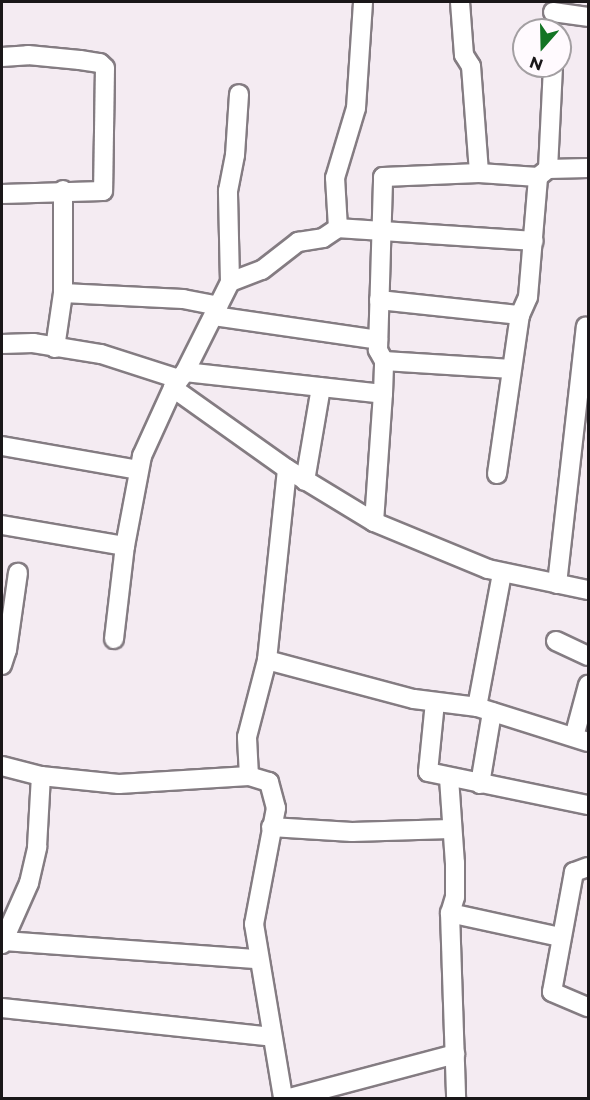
<!DOCTYPE html>
<html>
<head>
<meta charset="utf-8">
<style>
  body { margin:0 }
  #map { position:relative; width:590px; height:1100px; overflow:hidden; background:#f4ebf2; font-family:Montserrat,sans-serif }
  div>[style] { position:absolute }
  [style*='--x'] { left:calc(var(--x)*1px); top:calc(var(--y)*1px); width:calc(var(--w)*1px); rotate:calc(var(--a)*1deg) }
  .roads { filter:drop-shadow(2px 0 #847c82) drop-shadow(-2px 0 #847c82) drop-shadow(0 2px #847c82) drop-shadow(0 -2px #847c82) }
  .minor>* { height:18px; margin:-9px; padding:0 9px; transform-origin:9px; border-radius:9px; background:#fff }
  span { translate:-50% -50%; white-space:nowrap; text-align:center; line-height:1.15; -webkit-text-stroke:4.5px #fffafe; paint-order:stroke }
  .frame { position:absolute; inset:0; border:3px solid #1a1719; pointer-events:none }
  .north { position:absolute; left:512px; top:18px; width:60px; height:60px; box-sizing:border-box; background:#fffafe; border:2px solid #a39fa2; border-radius:50%; rotate:200deg; font-size:16px; font-weight:700; line-height:24px; text-align:center; color:#1a1719 }
  .north::after { content:''; display:block; margin:auto; width:21px; height:27px; background:#137424; clip-path:polygon(50% 0,100% 100%,50% 72%,0 100%) }
</style>
</head>
<body>
<div id="map">
  <div class="roads">
    <div class="minor">
      <i style="--x:460;--y:2;--w:53;--a:85.7"></i>
      <i style="--x:464;--y:55;--w:13;--a:58"></i>
      <i style="--x:471;--y:66;--w:107;--a:85.7"></i>
      <i style="--x:553;--y:12;--w:35;--a:8"></i>
      <i style="--x:2;--y:57;--w:26;--a:-4"></i>
      <i style="--x:28;--y:55;--w:52;--a:5.5"></i>
      <i style="--x:80;--y:60;--w:20;--a:9"></i>
      <i style="--x:100;--y:63;--w:7;--a:45"></i>
      <i style="--x:105;--y:68;--w:123;--a:90.9"></i>
      <i style="--x:103;--y:191;--w:101;--a:178.3"></i>
      <i style="--x:548;--y:169;--w:103;--a:-87.2"></i>
      <i style="--x:63;--y:190;--w:103;--a:90"></i>
      <i style="--x:63;--y:293;--w:120;--a:2.9"></i>
      <i style="--x:183;--y:299;--w:36;--a:11"></i>
      <i style="--x:338;--y:228;--w:50;--a:-93.4"></i>
      <i style="--x:335;--y:178;--w:73;--a:-73.3"></i>
      <i style="--x:356;--y:108;--w:106;--a:-86.2"></i>
      <i style="--x:230;--y:282;--w:34;--a:-21"></i>
      <i style="--x:262;--y:270;--w:46;--a:-37.9"></i>
      <i style="--x:298;--y:242;--w:25;--a:-9"></i>
      <i style="--x:323;--y:238;--w:18;--a:-34"></i>
      <i style="--x:338;--y:228;--w:196;--a:3.8"></i>
      <i style="--x:379;--y:300;--w:142;--a:6.1"></i>
      <i style="--x:214;--y:316;--w:166;--a:8.3"></i>
      <i style="--x:2;--y:344;--w:31;--a:-2"></i>
      <i style="--x:33;--y:343;--w:69;--a:9.2"></i>
      <i style="--x:101;--y:354;--w:82;--a:17.8"></i>
      <i style="--x:55;--y:348;--w:56;--a:-81.7"></i>
      <i style="--x:384;--y:361;--w:128;--a:3.6"></i>
      <i style="--x:185;--y:372;--w:199;--a:6.3"></i>
      <i style="--x:173;--y:388;--w:140;--a:35.4"></i>
      <i style="--x:287;--y:469;--w:102;--a:31.3"></i>
      <i style="--x:374;--y:522;--w:123;--a:22.4"></i>
      <i style="--x:488;--y:569;--w:102;--a:11.9"></i>
      <i style="--x:2;--y:446;--w:138;--a:10"></i>
      <i style="--x:497;--y:474;--w:161;--a:-81.8"></i>
      <i style="--x:520;--y:315;--w:20;--a:-66"></i>
      <i style="--x:528;--y:297;--w:120;--a:-85.2"></i>
      <i style="--x:305;--y:481;--w:95;--a:-80.3"></i>
      <i style="--x:374;--y:522;--w:128;--a:-86"></i>
      <i style="--x:383;--y:394;--w:33;--a:-88"></i>
      <i style="--x:384;--y:361;--w:13;--a:-119"></i>
      <i style="--x:378;--y:350;--w:173;--a:-88.3"></i>
      <i style="--x:383;--y:177;--w:96;--a:-2.4"></i>
      <i style="--x:479;--y:173;--w:59;--a:3.9"></i>
      <i style="--x:538;--y:177;--w:13;--a:-39"></i>
      <i style="--x:548;--y:169;--w:40;--a:-1.4"></i>
      <i style="--x:2;--y:525;--w:125;--a:9.7"></i>
      <i style="--x:125;--y:546;--w:92;--a:-79.3"></i>
      <i style="--x:142;--y:456;--w:75;--a:-65.5"></i>
      <i style="--x:173;--y:388;--w:20;--a:-53"></i>
      <i style="--x:185;--y:372;--w:101;--a:-63.4"></i>
      <i style="--x:230;--y:282;--w:91;--a:-91.3"></i>
      <i style="--x:228;--y:191;--w:37;--a:-79"></i>
      <i style="--x:235;--y:155;--w:61;--a:-86.2"></i>
      <i style="--x:557;--y:584;--w:259;--a:-83.6"></i>
      <i style="--x:114;--y:639;--w:94;--a:-83.3"></i>
      <i style="--x:556;--y:641;--w:35;--a:25"></i>
      <i style="--x:267;--y:660;--w:152;--a:14.9"></i>
      <i style="--x:414;--y:699;--w:64;--a:7.2"></i>
      <i style="--x:477;--y:707;--w:116;--a:17.5"></i>
      <i style="--x:2;--y:665;--w:16;--a:-72"></i>
      <i style="--x:7;--y:650;--w:78;--a:-81.9"></i>
      <i style="--x:435;--y:702;--w:70;--a:95.7"></i>
      <i style="--x:428;--y:772;--w:163;--a:11.7"></i>
      <i style="--x:477;--y:707;--w:136;--a:-79.4"></i>
      <i style="--x:574;--y:737;--w:54;--a:-74.9"></i>
      <i style="--x:2;--y:766;--w:40;--a:14.4"></i>
      <i style="--x:41;--y:776;--w:78;--a:5.9"></i>
      <i style="--x:119;--y:784;--w:130;--a:-3.5"></i>
      <i style="--x:249;--y:776;--w:39;--a:-93"></i>
      <i style="--x:247;--y:737;--w:80;--a:-75.4"></i>
      <i style="--x:267;--y:660;--w:192;--a:-84"></i>
      <i style="--x:249;--y:776;--w:21;--a:17"></i>
      <i style="--x:269;--y:782;--w:27;--a:75"></i>
      <i style="--x:276;--y:808;--w:118;--a:100.7"></i>
      <i style="--x:254;--y:924;--w:176;--a:80.5"></i>
      <i style="--x:449;--y:778;--w:85;--a:86"></i>
      <i style="--x:455;--y:863;--w:34;--a:90"></i>
      <i style="--x:455;--y:897;--w:17;--a:107"></i>
      <i style="--x:450;--y:913;--w:185;--a:88.1"></i>
      <i style="--x:480;--y:784;--w:73;--a:-80.5"></i>
      <i style="--x:271;--y:827;--w:81;--a:3.5"></i>
      <i style="--x:352;--y:832;--w:99;--a:-1.7"></i>
      <i style="--x:588;--y:867;--w:15;--a:160"></i>
      <i style="--x:574;--y:872;--w:122;--a:100.4"></i>
      <i style="--x:552;--y:992;--w:39;--a:23"></i>
      <i style="--x:450;--y:913;--w:113;--a:12.3"></i>
      <i style="--x:4;--y:941;--w:255;--a:4.1"></i>
      <i style="--x:2;--y:944;--w:67;--a:-66.1"></i>
      <i style="--x:29;--y:883;--w:37;--a:-77"></i>
      <i style="--x:37;--y:847;--w:71;--a:-86.8"></i>
      <i style="--x:2;--y:1008;--w:272;--a:6.1"></i>
      <i style="--x:290;--y:1098;--w:171;--a:-14.9"></i>
    </div>
  </div>
  <div class="frame"></div>
  <div class="north">N</div>
</div>
</body>
</html>
